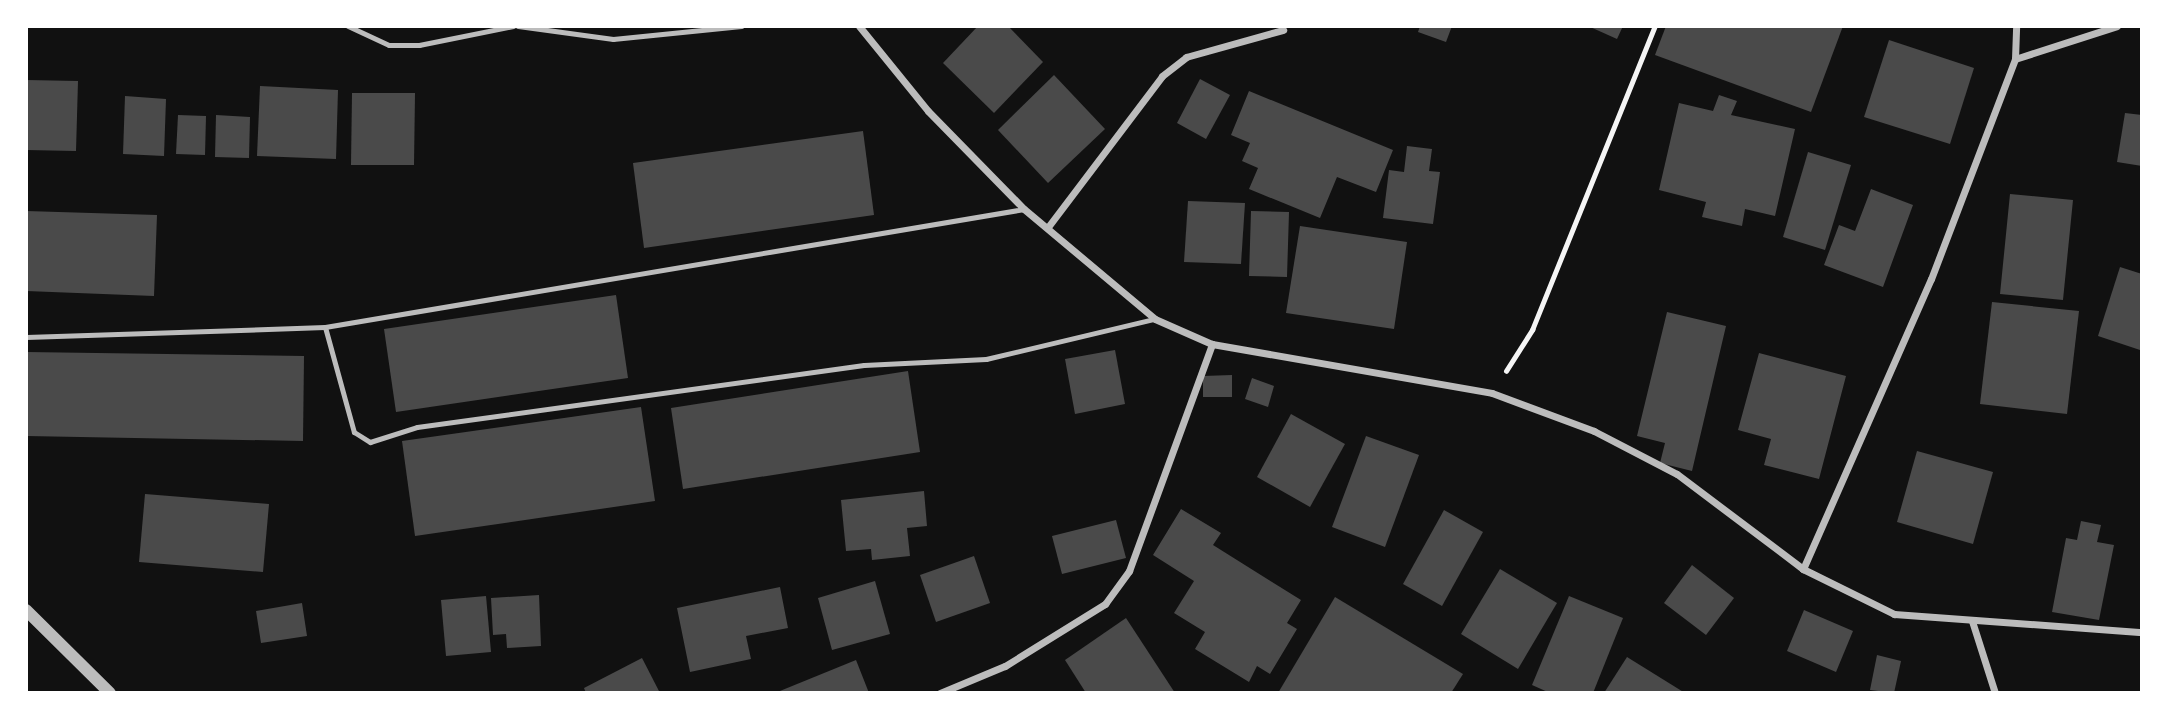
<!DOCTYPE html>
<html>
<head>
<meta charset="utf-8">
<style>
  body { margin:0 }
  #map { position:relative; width:2168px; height:719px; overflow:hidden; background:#111; font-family:Arial,sans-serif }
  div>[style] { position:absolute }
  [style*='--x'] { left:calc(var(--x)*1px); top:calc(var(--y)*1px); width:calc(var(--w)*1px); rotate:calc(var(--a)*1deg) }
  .building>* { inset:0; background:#4a4a4a }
  .path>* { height:4.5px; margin:-2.25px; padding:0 2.25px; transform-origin:2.25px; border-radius:2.25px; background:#f5f5f5 }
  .service>* { height:5px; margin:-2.5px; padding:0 2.5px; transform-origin:2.5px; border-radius:2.5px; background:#bcbcbc }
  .minor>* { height:7px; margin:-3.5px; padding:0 3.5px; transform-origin:3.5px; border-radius:3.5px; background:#bcbcbc }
  .tertiary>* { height:12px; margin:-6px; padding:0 6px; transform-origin:6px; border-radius:6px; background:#bcbcbc }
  span { translate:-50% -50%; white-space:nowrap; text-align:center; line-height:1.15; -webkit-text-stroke:6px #fff; paint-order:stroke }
  .frame { position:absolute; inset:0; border:28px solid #fff; pointer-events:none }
</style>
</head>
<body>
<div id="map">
  <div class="building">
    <i style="clip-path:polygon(978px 26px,1008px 26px,1043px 62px,994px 113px,943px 63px)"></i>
    <i style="clip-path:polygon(1420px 26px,1452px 26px,1446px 42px,1418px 32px)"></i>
    <i style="clip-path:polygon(1588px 26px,1623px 26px,1617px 39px)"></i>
    <i style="clip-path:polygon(1666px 26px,1843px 26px,1811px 112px,1655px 55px)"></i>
    <i style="clip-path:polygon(1889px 40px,1974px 68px,1950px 144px,1864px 117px)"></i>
    <i style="clip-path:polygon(1054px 75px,1105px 129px,1048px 183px,998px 130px)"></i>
    <i style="clip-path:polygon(1200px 79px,1230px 95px,1206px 139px,1177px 123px)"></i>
    <i style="clip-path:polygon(26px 80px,78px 81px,76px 151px,26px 150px)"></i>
    <i style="clip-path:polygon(260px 86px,338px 90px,336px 159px,257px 156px)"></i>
    <i style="clip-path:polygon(1249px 91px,1393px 150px,1376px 192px,1337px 177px,1320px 218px,1249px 189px,1258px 168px,1242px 161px,1250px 143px,1231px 135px)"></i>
    <i style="clip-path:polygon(352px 93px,415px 93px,414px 165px,351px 165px)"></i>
    <i style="clip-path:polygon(1719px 95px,1737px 101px,1731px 115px,1795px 129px,1775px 216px,1745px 209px,1742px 226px,1702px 217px,1706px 202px,1659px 190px,1679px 103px,1713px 111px)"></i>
    <i style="clip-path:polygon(125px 96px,166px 99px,164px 156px,123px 154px)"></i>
    <i style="clip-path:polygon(2125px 113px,2142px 115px,2142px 166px,2117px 162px)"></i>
    <i style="clip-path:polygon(178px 115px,206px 116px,205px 155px,176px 154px)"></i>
    <i style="clip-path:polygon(216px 115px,250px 117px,249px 158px,215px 157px)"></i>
    <i style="clip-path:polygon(863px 131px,874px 215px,644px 248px,633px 163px)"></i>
    <i style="clip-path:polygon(1407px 146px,1432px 149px,1429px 171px,1440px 172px,1433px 224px,1383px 218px,1389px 170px,1404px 172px)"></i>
    <i style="clip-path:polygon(1808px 152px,1851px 165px,1825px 250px,1783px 237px)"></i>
    <i style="clip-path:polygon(1871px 189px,1913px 205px,1883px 287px,1824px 265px,1839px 225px,1855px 231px)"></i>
    <i style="clip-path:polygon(2010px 194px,2073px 200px,2063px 300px,2000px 294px)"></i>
    <i style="clip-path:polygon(1188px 201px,1245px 203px,1241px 264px,1184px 262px)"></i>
    <i style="clip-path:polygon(26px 211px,157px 215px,154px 296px,26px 291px)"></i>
    <i style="clip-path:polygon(1251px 211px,1289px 212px,1287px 277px,1249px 276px)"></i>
    <i style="clip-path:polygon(1300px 226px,1407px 242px,1394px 329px,1286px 313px)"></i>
    <i style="clip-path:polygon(2120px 267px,2142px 274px,2140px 350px,2098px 336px)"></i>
    <i style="clip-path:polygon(616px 295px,628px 378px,396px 412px,384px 329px)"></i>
    <i style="clip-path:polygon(1992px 302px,2079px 311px,2067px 414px,1980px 404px)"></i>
    <i style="clip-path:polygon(1667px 312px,1726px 326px,1692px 471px,1660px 463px,1665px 443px,1637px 436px)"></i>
    <i style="clip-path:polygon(1115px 350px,1125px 404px,1075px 414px,1065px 359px)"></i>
    <i style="clip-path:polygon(26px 352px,304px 356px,303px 441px,26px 436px)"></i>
    <i style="clip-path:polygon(1759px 353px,1846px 376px,1819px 479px,1764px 465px,1771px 439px,1738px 430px)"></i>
    <i style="clip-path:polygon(908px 371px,920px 452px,683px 489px,671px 408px)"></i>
    <i style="clip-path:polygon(1232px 375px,1232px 397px,1203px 397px,1203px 376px)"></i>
    <i style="clip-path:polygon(1252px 378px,1274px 386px,1268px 407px,1245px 399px)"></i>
    <i style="clip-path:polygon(641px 407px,655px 501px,415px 536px,402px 441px)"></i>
    <i style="clip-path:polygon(1291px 414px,1345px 444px,1310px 507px,1257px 477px)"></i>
    <i style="clip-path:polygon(1366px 436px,1419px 455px,1385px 547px,1332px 527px)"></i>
    <i style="clip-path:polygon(1917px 451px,1993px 472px,1973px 544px,1897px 522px)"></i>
    <i style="clip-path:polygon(924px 491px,927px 526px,907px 528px,910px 556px,872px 560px,871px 549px,846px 551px,841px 500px)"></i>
    <i style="clip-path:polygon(145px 494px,269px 504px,263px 572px,139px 562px)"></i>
    <i style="clip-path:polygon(1181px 509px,1221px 533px,1213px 545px,1301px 600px,1287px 623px,1297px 629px,1270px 674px,1257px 666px,1249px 682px,1195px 649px,1205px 632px,1174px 613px,1194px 581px,1153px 555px)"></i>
    <i style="clip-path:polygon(1444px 510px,1483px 532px,1442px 606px,1403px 584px)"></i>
    <i style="clip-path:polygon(1116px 520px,1126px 558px,1062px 574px,1052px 536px)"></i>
    <i style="clip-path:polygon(2081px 521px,2101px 525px,2097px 542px,2114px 545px,2099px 620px,2052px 612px,2066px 538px,2077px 540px)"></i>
    <i style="clip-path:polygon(974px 556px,990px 603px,936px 622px,920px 575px)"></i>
    <i style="clip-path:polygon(1692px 565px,1734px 598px,1706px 635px,1664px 603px)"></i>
    <i style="clip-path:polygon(1500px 569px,1557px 603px,1518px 669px,1461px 634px)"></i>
    <i style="clip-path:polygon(875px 581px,890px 634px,832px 650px,818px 598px)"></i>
    <i style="clip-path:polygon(780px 587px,788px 628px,746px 636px,751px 659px,690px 672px,677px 608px)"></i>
    <i style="clip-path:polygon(539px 595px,541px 646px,507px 648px,506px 634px,493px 635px,491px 598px)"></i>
    <i style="clip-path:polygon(486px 596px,491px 652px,446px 656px,441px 600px)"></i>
    <i style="clip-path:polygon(1569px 596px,1623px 618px,1593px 693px,1550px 693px,1532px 685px)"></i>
    <i style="clip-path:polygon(1335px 597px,1463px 674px,1451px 693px,1278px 693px)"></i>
    <i style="clip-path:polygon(302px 603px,307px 636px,261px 643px,256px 611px)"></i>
    <i style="clip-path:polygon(1804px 610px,1853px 631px,1836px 672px,1787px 651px)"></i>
    <i style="clip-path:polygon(1126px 618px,1175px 693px,1086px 693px,1065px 660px)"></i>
    <i style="clip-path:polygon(1877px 655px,1901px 661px,1894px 693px,1870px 690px)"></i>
    <i style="clip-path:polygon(1627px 657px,1685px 693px,1604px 693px)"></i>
    <i style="clip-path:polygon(642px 658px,660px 693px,586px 693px,584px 688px)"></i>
    <i style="clip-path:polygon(856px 660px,869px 693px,775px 693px)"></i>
  </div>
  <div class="path">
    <i style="--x:1506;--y:371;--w:49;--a:-57.6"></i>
    <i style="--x:1532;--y:330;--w:328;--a:-68"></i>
  </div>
  <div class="service">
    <i style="--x:348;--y:26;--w:45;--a:24.9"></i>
    <i style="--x:389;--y:45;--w:30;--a:0"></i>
    <i style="--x:419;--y:45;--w:96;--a:-11.4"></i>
    <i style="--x:518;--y:26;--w:96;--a:7.8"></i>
    <i style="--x:613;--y:39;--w:129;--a:-5.8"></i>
    <i style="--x:325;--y:327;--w:109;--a:74.6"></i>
    <i style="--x:354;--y:432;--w:19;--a:32"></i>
    <i style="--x:370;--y:442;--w:49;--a:-17.7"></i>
    <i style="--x:417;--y:427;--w:451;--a:-7.9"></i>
    <i style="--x:864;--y:365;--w:122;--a:-2.8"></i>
    <i style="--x:986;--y:359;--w:173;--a:-13.4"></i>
    <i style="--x:26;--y:337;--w:299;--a:-1.9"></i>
    <i style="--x:325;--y:327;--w:709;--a:-9.58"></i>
  </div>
  <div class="minor">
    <i style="--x:859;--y:26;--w:109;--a:50.9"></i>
    <i style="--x:928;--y:111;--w:137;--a:45.6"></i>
    <i style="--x:1024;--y:209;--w:171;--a:40"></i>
    <i style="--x:1155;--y:319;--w:62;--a:23.7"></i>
    <i style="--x:1212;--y:344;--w:284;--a:9.9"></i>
    <i style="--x:1492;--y:393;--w:109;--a:20.4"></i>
    <i style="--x:1594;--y:431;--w:93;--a:27.4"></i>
    <i style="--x:1677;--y:474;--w:158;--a:37"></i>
    <i style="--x:1803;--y:569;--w:102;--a:26.3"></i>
    <i style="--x:1894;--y:614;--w:249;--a:4.2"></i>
    <i style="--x:2015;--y:59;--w:33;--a:-88"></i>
    <i style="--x:1048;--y:227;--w:189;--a:-52.9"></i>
    <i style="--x:1162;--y:76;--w:31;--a:-38"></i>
    <i style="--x:1186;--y:57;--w:101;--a:-15.6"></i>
    <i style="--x:1803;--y:569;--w:317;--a:-66.2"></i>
    <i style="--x:1931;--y:279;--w:235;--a:-69.1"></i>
    <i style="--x:2015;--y:59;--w:107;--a:-17.9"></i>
    <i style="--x:1972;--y:621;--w:76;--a:72.3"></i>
    <i style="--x:940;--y:693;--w:70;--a:-22.6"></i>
    <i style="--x:1005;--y:666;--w:118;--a:-31.8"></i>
    <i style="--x:1105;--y:604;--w:41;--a:-54"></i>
    <i style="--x:1129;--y:571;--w:242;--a:-69.9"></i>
  </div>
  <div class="tertiary">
    <i style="--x:26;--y:610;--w:118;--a:44.7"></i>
  </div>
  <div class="frame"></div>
</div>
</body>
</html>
